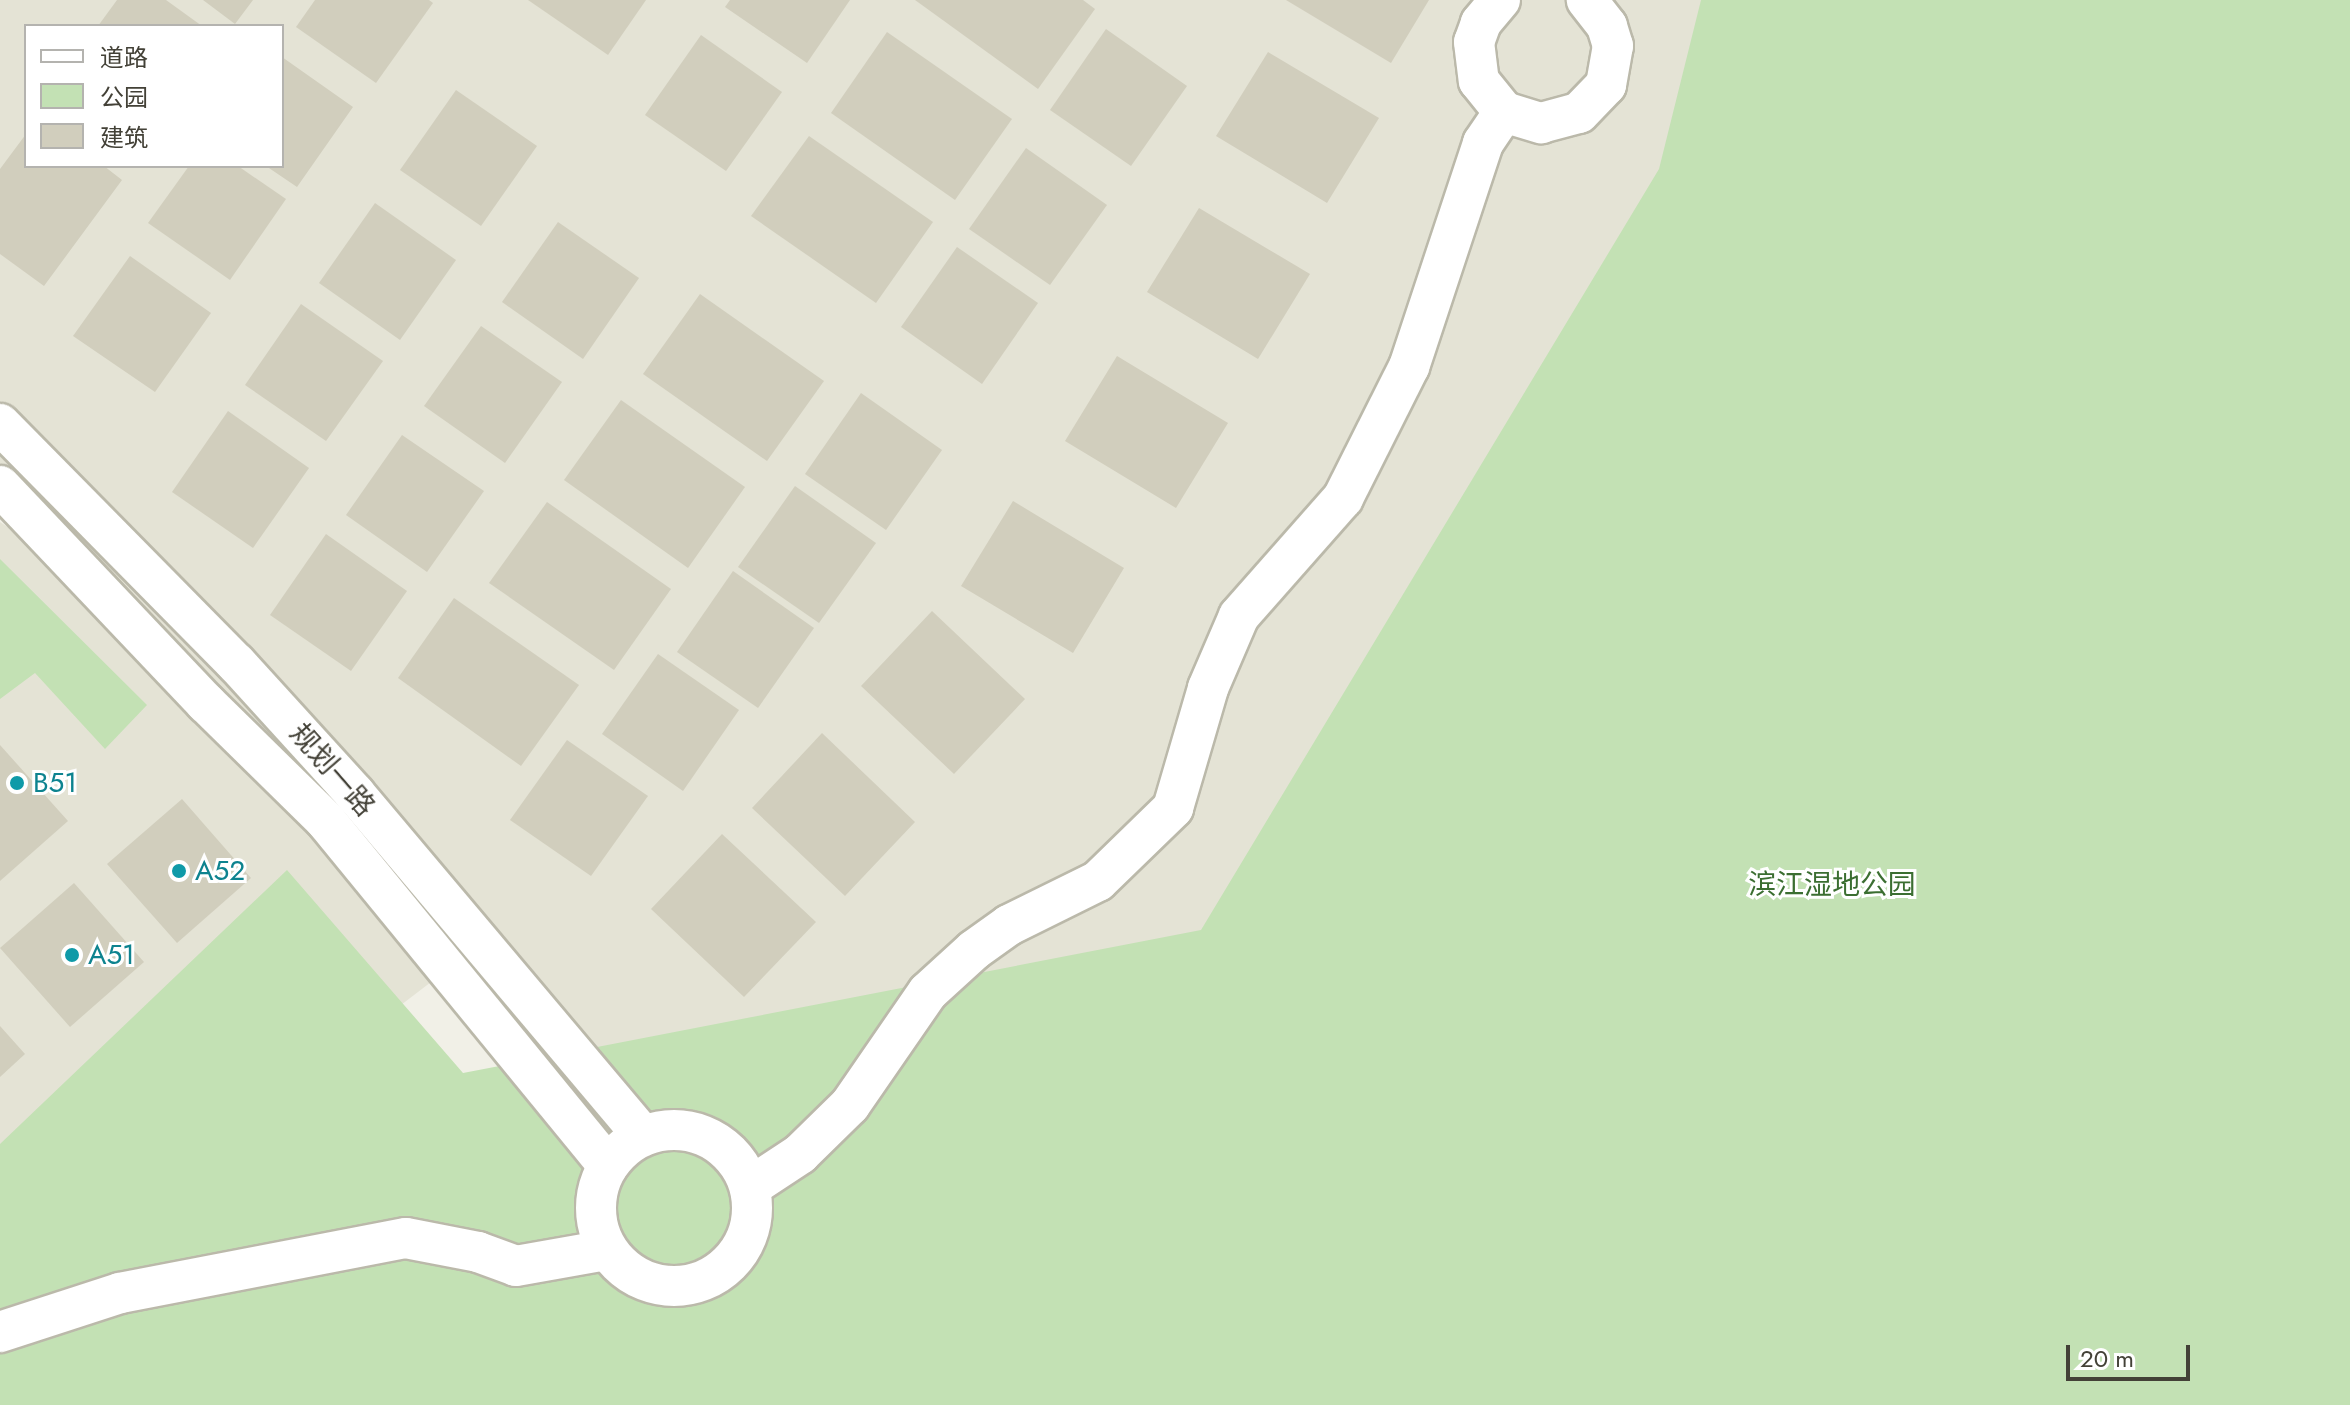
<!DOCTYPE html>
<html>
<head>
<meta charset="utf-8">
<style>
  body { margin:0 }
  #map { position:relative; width:2350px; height:1405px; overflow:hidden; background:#f1f0e7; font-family:Jost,"Noto Sans SC",sans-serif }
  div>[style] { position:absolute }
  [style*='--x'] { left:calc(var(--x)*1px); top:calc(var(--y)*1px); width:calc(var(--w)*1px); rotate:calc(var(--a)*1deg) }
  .residential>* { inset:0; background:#e4e3d5 }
  .green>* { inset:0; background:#c3e1b4 }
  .building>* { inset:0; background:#d1cebd }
  .roads { filter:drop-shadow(2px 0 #bbb9aa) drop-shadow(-2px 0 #bbb9aa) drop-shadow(0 2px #bbb9aa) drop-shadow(0 -2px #bbb9aa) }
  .street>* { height:40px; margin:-20px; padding:0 20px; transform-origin:20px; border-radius:20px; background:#fff }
  .street>.ring { margin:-20px; padding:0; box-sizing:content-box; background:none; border:40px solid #fff; border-radius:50% }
  .dots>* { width:22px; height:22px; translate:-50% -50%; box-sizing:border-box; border:4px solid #fff; border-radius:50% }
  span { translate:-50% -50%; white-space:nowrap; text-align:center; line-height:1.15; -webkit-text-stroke:6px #fff; paint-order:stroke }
  .street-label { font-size:28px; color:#434137 }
  .culture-label { font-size:28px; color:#0d838f }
  .left { translate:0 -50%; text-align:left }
  .park-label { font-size:28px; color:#3b6e31 }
  .legend { position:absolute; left:24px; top:24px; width:260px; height:144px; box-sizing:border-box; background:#fff; border:2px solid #b4b3af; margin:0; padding:10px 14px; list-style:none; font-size:24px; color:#434137 }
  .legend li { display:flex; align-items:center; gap:16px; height:40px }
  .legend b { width:40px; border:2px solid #b4b3af }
  .scale { position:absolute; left:2066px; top:1345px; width:124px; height:36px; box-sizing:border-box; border:4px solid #434137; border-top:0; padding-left:10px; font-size:24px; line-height:28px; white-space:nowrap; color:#434137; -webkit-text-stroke:6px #fff; paint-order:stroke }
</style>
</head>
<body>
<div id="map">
  <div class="residential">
    <i style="clip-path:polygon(evenodd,0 0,2114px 0,814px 1405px,452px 966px,155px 1193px,0 1231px,0 522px,179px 642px,0 504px,0 0,26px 26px,282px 26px,282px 166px,26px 166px,26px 26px)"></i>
  </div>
  <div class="green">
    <i style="clip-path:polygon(1701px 0,2350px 0,2350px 1405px,0 1405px,0 1144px,287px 870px,463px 1073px,1201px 930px,1659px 169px)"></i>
    <i style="clip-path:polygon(0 559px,147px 705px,105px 749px,35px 673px,0 699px)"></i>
  </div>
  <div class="building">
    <i style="clip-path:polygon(117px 0,166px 0,202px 26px,98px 26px)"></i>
    <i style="clip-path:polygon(203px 0,253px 0,235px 24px)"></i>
    <i style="clip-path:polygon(315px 0,429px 0,433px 3px,376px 83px,296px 27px)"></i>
    <i style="clip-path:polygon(528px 0,646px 0,608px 55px)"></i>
    <i style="clip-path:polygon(730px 0,850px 0,807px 63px,725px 7px)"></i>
    <i style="clip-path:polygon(915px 0,1083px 0,1095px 9px,1038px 89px)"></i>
    <i style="clip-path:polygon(1286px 0,1429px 0,1391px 63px)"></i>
    <i style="clip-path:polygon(1106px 29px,1187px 86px,1131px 166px,1050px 110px)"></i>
    <i style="clip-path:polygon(887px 32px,1012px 119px,955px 200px,831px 113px)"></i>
    <i style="clip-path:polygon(701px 35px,782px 92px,726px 171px,645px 115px)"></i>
    <i style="clip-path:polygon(1268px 52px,1379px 118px,1327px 203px,1216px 136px)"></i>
    <i style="clip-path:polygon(282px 57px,353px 107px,297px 187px,266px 166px,282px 166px)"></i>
    <i style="clip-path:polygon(456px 90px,537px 146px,481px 226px,400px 170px)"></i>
    <i style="clip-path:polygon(26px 134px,26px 166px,104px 166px,122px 180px,44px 286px,0 254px,0 169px)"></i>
    <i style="clip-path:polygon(809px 136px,933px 222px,876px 303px,751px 216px)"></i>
    <i style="clip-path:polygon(1026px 148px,1107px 205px,1050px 285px,969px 229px)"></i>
    <i style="clip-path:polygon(189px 166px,238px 166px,286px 199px,230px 280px,148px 223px)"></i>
    <i style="clip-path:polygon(375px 203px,456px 260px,400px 340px,319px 283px)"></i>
    <i style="clip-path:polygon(1199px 208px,1310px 274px,1258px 359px,1147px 292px)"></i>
    <i style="clip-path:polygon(558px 222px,639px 278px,583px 359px,502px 302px)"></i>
    <i style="clip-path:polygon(957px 247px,1038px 303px,982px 384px,901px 327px)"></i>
    <i style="clip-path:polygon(130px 256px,211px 313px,155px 392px,73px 336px)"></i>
    <i style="clip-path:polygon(700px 294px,824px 381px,767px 461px,643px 374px)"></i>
    <i style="clip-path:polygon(301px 304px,383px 361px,326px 441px,245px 385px)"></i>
    <i style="clip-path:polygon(481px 326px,562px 382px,505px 463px,424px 406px)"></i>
    <i style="clip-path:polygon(1117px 356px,1228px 423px,1176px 508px,1065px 441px)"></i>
    <i style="clip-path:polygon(861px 393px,942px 450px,886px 530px,805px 474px)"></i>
    <i style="clip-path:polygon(621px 400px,745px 487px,688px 568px,564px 480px)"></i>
    <i style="clip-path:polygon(228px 411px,309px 468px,253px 548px,172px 492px)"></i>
    <i style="clip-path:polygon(402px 435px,484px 491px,427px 572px,346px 515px)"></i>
    <i style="clip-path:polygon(795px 486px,876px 543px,819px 623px,738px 567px)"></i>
    <i style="clip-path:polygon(1013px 501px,1124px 568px,1073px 653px,961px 586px)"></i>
    <i style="clip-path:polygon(547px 502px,671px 589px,614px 670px,489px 583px)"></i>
    <i style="clip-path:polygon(326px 534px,407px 591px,351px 671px,270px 615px)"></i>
    <i style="clip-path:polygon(733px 571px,814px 628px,758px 708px,677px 652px)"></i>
    <i style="clip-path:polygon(454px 598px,579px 685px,521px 766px,398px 678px)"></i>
    <i style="clip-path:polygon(932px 611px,1025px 699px,954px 774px,861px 686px)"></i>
    <i style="clip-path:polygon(658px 654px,739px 710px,683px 791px,602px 734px)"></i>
    <i style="clip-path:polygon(822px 733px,915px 822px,845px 896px,752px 808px)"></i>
    <i style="clip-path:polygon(567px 740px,648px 796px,591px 876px,510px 820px)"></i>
    <i style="clip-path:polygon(0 745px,68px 821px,0 881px)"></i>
    <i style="clip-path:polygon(182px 799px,251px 878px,177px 943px,107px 864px)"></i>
    <i style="clip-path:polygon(722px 834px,816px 922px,744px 997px,651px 909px)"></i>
    <i style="clip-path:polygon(74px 883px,144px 962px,70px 1027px,0 948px)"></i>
    <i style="clip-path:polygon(0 1026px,25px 1054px,0 1077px)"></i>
  </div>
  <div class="roads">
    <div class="street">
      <i style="--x:1500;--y:0;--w:30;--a:130"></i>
      <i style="--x:1481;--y:23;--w:20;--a:110"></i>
      <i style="--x:1474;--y:42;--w:39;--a:83"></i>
      <i style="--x:1479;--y:81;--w:40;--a:51"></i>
      <i style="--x:1504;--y:112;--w:39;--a:17"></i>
      <i style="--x:1541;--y:123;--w:39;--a:-15"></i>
      <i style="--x:1579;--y:113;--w:39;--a:-46"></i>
      <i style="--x:1606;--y:85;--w:40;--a:-80"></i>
      <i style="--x:1613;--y:46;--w:21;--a:-107"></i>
      <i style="--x:1607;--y:26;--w:33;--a:-128"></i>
      <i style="--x:0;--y:424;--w:336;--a:45.4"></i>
      <i style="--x:236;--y:663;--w:177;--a:47.7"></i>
      <i style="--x:355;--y:794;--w:447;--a:49.9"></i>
      <i style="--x:0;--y:486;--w:299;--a:46.5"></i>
      <i style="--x:206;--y:703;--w:168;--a:44.5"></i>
      <i style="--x:326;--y:821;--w:445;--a:50.7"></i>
      <i class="ring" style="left:596px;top:1130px;width:116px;height:116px"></i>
      <i style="--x:750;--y:1187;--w:60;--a:-33.4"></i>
      <i style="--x:800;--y:1154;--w:70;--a:-44.4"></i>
      <i style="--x:850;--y:1105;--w:137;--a:-55.4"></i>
      <i style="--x:928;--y:992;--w:62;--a:-42.4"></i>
      <i style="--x:974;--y:950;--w:43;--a:-35.5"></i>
      <i style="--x:1009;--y:925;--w:99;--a:-26.3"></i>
      <i style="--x:1098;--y:881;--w:105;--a:-44.2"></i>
      <i style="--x:1173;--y:808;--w:125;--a:-73.7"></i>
      <i style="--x:1208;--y:688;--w:78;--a:-66.7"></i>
      <i style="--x:1239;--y:616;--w:157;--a:-48.6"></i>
      <i style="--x:1343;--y:498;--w:147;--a:-63.3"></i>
      <i style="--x:1409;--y:367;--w:236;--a:-71.7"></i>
      <i style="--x:1483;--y:143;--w:37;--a:-56"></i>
      <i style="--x:0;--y:1332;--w:126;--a:-18"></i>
      <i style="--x:120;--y:1293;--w:291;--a:-10.9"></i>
      <i style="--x:406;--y:1238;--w:73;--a:11"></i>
      <i style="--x:478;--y:1252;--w:40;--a:20.2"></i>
      <i style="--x:516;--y:1266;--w:92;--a:-10"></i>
    </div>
  </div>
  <div class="dots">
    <i style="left:17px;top:783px;background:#0f9aa8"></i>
    <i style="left:179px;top:871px;background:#0f9aa8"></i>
    <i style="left:72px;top:955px;background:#0f9aa8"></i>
  </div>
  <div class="street-label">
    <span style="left:332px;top:770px;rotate:49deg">规划一路</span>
  </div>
  <div class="culture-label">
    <span class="left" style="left:33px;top:783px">B51</span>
    <span class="left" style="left:195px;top:871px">A52</span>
    <span class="left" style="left:88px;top:955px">A51</span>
  </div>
  <div class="park-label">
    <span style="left:1832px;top:885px">滨江湿地公园</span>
  </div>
  <ul class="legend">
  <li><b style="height:10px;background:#fff"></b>道路</li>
  <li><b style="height:22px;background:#c3e1b4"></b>公园</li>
  <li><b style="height:22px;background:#d1cebd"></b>建筑</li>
  </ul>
  <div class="scale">20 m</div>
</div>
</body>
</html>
